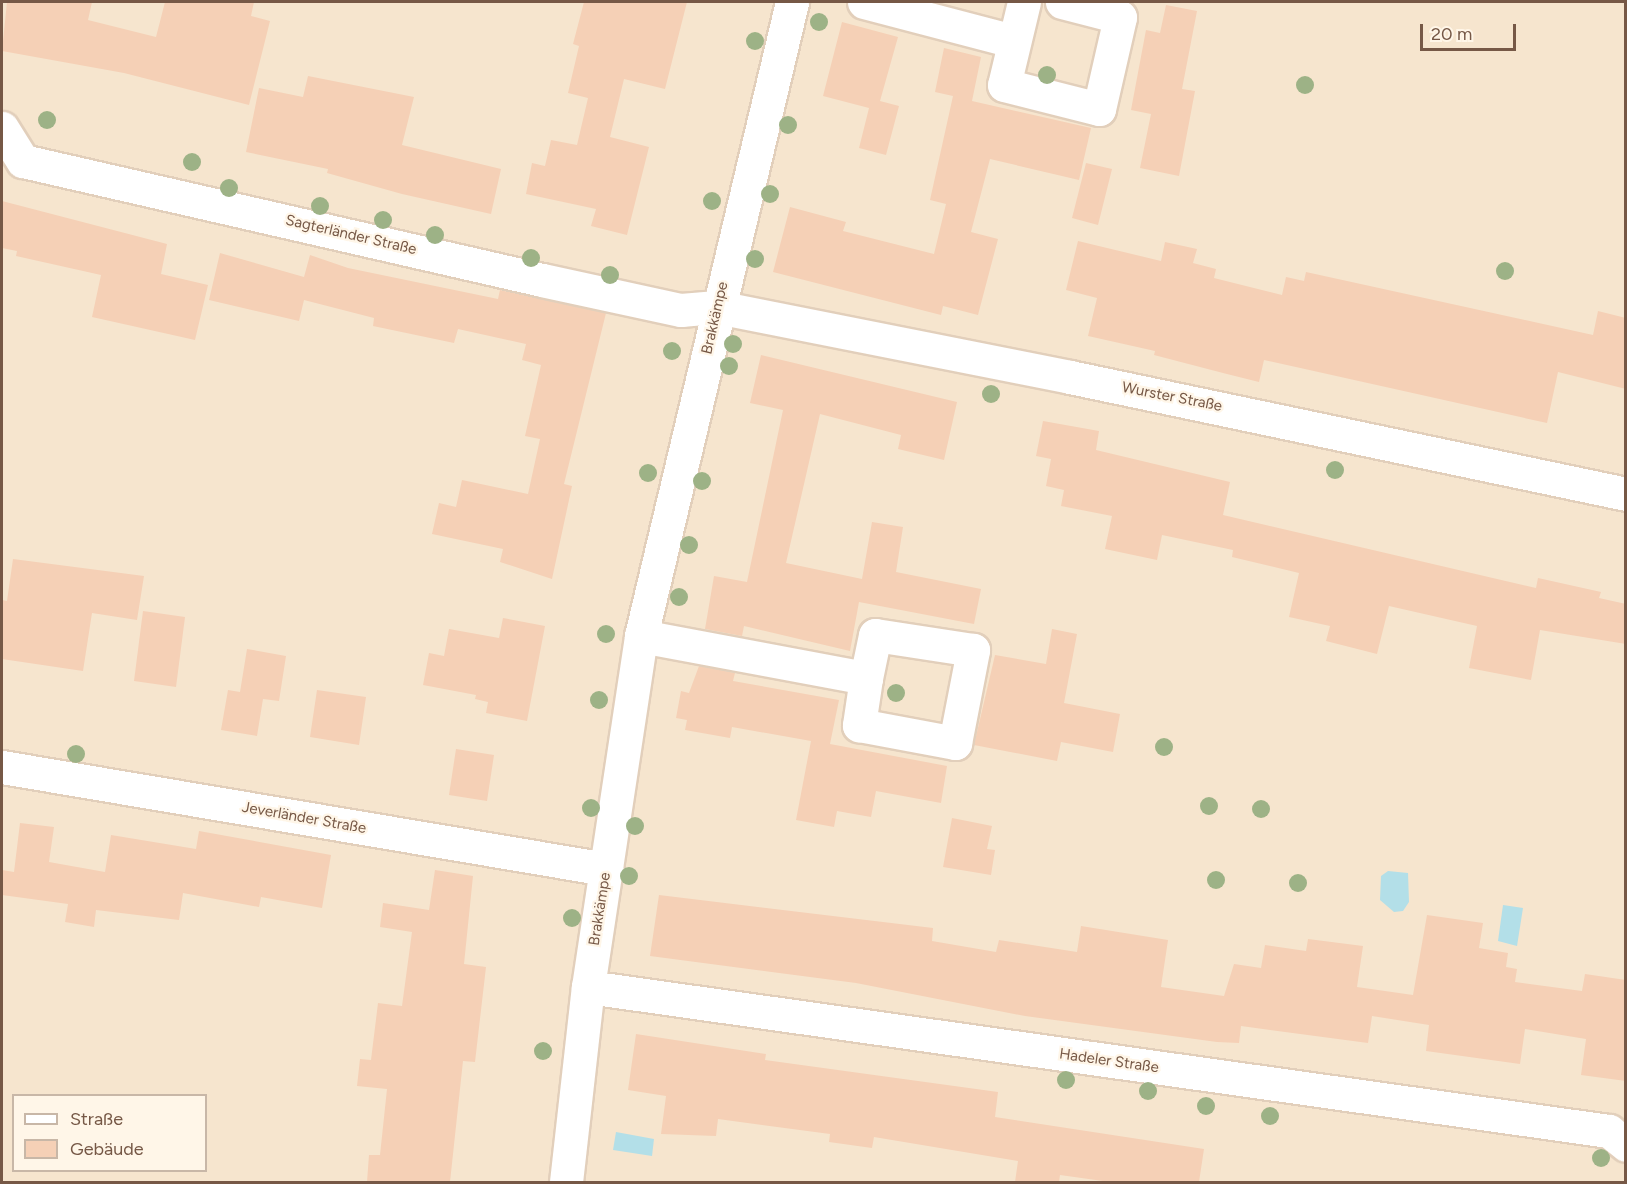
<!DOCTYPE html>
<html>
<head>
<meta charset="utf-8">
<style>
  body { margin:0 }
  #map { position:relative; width:1627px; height:1184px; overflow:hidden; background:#fef3e0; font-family:Figtree,sans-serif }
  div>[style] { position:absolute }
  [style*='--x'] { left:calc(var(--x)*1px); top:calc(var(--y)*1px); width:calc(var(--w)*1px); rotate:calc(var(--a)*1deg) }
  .residential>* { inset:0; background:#f6e5ce }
  .water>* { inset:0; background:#b3dfe8 }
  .building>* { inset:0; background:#f5d0b6 }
  .roads { filter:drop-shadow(2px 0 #e2cfbb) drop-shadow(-2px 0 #e2cfbb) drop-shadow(0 2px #e2cfbb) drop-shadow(0 -2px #e2cfbb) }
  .street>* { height:33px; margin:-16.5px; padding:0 16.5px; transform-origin:16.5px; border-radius:16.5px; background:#fff }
  .trees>* { width:18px; height:18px; margin:-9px; border-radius:50%; background:#9db286 }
  span { translate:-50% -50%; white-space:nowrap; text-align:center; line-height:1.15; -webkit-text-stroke:4.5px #fff6e8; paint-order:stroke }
  .street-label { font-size:15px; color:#765846 }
  .frame { position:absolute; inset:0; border:3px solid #765846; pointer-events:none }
  .legend { position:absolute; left:12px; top:1094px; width:195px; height:78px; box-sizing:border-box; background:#fff6e8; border:2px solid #c8b7a7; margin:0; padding:8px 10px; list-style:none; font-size:18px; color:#765846 }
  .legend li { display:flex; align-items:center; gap:12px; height:30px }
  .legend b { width:30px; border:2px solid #c8b7a7 }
  .scale { position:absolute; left:1420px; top:24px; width:96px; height:27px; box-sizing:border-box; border:3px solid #765846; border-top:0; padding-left:8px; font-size:18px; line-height:21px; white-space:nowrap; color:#765846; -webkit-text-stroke:4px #fff6e8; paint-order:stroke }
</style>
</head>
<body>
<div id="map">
  <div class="residential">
    <i style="clip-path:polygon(evenodd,2px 2px,1625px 2px,1625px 1182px,2px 1182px,2px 2px,14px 1096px,206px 1096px,206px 1170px,14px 1170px,14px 1096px)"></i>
  </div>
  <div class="water">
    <i style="clip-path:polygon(1388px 871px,1408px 873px,1409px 902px,1403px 911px,1394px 912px,1380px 900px,1381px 876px)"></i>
    <i style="clip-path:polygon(1503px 905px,1523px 908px,1517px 946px,1498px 941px)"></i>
    <i style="clip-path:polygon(616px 1132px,654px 1139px,652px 1156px,613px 1150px)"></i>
  </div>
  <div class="building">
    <i style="clip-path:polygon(7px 2px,92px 2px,88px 20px,156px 37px,165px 2px,254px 2px,251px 16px,270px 21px,249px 105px,124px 73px,2px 51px)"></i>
    <i style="clip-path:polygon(584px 2px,687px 2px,665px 89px,624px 79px,610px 137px,649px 147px,627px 235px,591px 226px,596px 209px,526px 194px,532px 163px,545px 166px,551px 140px,577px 145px,588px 98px,568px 93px,579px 46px,573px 44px)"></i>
    <i style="clip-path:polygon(1166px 5px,1197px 11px,1182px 89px,1195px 91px,1179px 176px,1140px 168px,1151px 114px,1131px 110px,1146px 30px,1160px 33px)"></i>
    <i style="clip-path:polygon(842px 22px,898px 37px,880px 101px,899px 106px,886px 155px,859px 148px,869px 108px,823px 96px)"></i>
    <i style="clip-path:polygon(944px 48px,981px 57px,972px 101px,1091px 128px,1079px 180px,990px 159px,971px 232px,998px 239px,978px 315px,943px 306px,941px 315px,773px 272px,790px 207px,846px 222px,843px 231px,934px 254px,946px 204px,930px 200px,953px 96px,935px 92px)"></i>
    <i style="clip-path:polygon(308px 76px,414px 97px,402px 145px,501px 169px,491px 214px,402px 194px,327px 173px,328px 169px,246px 152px,259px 88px,303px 97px)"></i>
    <i style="clip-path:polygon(1086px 163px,1112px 169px,1098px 225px,1072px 218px)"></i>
    <i style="clip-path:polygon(2px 201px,167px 244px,161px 274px,208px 285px,195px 340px,92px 317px,101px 275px,16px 256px,17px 251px,2px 248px)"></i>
    <i style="clip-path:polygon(1078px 241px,1161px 261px,1165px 242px,1197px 249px,1193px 263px,1216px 269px,1214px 278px,1282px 295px,1286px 277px,1304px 281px,1306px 272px,1593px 335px,1598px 311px,1626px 318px,1626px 389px,1558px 372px,1547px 423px,1264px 360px,1259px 382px,1223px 373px,1154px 355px,1155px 351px,1088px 336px,1097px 298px,1066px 290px)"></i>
    <i style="clip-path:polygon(220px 253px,304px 277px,310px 255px,348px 268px,498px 299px,500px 290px,606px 313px,564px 484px,572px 486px,552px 579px,500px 562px,503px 549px,432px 534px,439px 503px,456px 507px,462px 480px,528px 494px,540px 439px,525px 436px,541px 365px,522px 360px,526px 344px,458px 329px,454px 343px,373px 326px,374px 318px,304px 300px,299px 321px,209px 300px)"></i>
    <i style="clip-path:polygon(761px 355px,957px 402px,944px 460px,898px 449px,901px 435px,820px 414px,786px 563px,862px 579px,872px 522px,903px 527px,896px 572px,981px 589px,974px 624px,859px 602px,850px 651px,744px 626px,742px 636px,705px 629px,714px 576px,747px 582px,783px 410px,750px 403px)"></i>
    <i style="clip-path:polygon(1043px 421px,1099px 431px,1096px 450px,1230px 482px,1223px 515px,1536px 588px,1538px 578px,1601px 592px,1599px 598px,1626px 604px,1626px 644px,1540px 630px,1531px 680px,1469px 668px,1477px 626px,1389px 606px,1377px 654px,1326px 641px,1330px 626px,1289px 617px,1299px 573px,1232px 557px,1233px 550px,1162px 535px,1157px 560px,1105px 549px,1112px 516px,1061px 506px,1064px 490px,1046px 486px,1051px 459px,1036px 456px)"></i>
    <i style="clip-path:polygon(13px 559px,144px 576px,137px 620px,92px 613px,83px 671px,2px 659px,2px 600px,7px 601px)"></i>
    <i style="clip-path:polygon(143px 611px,185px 617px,176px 687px,134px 681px)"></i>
    <i style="clip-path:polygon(503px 618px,545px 626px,527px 721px,486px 713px,488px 702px,475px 699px,476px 695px,423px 685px,429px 653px,444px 656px,449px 629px,499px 638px)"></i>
    <i style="clip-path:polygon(1052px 629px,1077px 634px,1064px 703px,1120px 714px,1113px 752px,1061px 742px,1057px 761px,974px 745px,995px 655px,1046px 664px)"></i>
    <i style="clip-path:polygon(247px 649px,286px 656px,279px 701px,263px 699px,257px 736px,221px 730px,228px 690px,240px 692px)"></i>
    <i style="clip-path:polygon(699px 666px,735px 673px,733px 681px,839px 700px,830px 744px,947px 766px,941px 803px,876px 791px,871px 817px,837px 811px,834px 827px,796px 820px,811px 741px,732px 727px,730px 738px,685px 730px,687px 720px,676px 718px,681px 691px,689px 693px)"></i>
    <i style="clip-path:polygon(317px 690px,366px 697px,359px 745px,310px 737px)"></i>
    <i style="clip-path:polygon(456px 749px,494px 755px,487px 801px,449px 795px)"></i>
    <i style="clip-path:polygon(952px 818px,992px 826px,987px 849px,995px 850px,991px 875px,943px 867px)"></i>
    <i style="clip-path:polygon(20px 823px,54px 827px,49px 862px,105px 872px,111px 835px,196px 849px,199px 831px,331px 855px,322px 908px,261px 897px,259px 907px,183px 893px,179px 920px,96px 910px,94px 927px,65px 922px,68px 904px,2px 895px,2px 870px,14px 872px)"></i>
    <i style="clip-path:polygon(435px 870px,473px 876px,464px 964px,486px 967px,475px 1062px,463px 1061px,450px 1182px,367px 1182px,369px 1155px,380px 1155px,387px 1089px,357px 1086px,360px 1059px,371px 1060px,378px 1003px,402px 1006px,412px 932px,380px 927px,383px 903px,429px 910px)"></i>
    <i style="clip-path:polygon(659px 895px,933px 928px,932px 941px,996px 952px,999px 940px,1077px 952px,1081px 926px,1168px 940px,1161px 987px,1224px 996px,1234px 964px,1261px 968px,1265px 945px,1306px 951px,1308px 939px,1363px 946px,1357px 987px,1413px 995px,1427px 915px,1483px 923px,1479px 948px,1508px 953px,1506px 967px,1517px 969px,1515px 982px,1582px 991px,1585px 974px,1626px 980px,1626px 1081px,1581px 1075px,1586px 1039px,1525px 1029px,1520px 1064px,1426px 1051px,1429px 1025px,1372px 1016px,1368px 1043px,1241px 1026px,1239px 1043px,1217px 1042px,1025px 1016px,856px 983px,650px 956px)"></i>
    <i style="clip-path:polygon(636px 1034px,766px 1054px,765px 1060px,998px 1092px,995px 1117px,1204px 1149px,1199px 1182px,1110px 1182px,1060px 1175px,1059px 1182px,1015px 1182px,1018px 1161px,874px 1137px,872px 1148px,829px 1142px,830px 1134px,718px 1119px,716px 1136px,661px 1134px,666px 1096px,628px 1090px)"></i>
  </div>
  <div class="roads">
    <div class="street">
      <i style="--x:864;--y:2;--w:154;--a:14.7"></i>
      <i style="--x:1024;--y:2;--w:85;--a:103.5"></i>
      <i style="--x:1004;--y:85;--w:98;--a:14.2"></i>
      <i style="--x:1099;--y:109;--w:94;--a:-77.1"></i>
      <i style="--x:1120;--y:17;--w:60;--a:-165.5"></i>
      <i style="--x:2;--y:128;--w:39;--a:58"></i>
      <i style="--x:23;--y:161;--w:532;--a:12.91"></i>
      <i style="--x:542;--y:280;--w:142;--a:12.2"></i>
      <i style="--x:681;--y:310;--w:36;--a:-5"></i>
      <i style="--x:717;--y:307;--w:360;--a:11.2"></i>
      <i style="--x:1070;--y:377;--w:568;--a:11.88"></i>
      <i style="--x:641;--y:636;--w:229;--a:10.6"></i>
      <i style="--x:866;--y:678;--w:48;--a:98.5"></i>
      <i style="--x:859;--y:725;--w:98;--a:10.6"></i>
      <i style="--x:955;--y:743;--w:95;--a:-79"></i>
      <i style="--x:973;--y:650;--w:99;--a:-171.3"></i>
      <i style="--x:875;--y:635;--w:44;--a:101.8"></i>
      <i style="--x:2;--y:767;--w:613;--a:9.59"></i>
      <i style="--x:588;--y:987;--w:1031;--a:8.03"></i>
      <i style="--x:1609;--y:1131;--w:22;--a:39"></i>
      <i style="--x:566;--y:1182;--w:196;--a:-83.6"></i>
      <i style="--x:588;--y:987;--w:355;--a:-81.4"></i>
      <i style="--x:641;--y:636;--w:652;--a:-76.6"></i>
    </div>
  </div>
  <div class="trees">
    <i style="left:819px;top:22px"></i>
    <i style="left:755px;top:41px"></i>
    <i style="left:1047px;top:75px"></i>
    <i style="left:1305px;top:85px"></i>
    <i style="left:47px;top:120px"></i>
    <i style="left:788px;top:125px"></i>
    <i style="left:192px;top:162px"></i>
    <i style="left:229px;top:188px"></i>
    <i style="left:770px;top:194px"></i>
    <i style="left:712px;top:201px"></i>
    <i style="left:320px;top:206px"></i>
    <i style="left:383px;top:220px"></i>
    <i style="left:435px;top:235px"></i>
    <i style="left:531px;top:258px"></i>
    <i style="left:755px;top:259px"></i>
    <i style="left:1505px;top:271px"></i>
    <i style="left:610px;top:275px"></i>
    <i style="left:733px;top:344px"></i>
    <i style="left:672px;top:351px"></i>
    <i style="left:729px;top:366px"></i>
    <i style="left:991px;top:394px"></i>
    <i style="left:1335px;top:470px"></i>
    <i style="left:648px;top:473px"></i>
    <i style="left:702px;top:481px"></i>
    <i style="left:689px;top:545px"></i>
    <i style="left:679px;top:597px"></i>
    <i style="left:606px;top:634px"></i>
    <i style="left:896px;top:693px"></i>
    <i style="left:599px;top:700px"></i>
    <i style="left:1164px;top:747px"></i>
    <i style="left:76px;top:754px"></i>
    <i style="left:1209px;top:806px"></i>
    <i style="left:591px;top:808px"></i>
    <i style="left:1261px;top:809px"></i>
    <i style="left:635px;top:826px"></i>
    <i style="left:629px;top:876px"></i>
    <i style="left:1216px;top:880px"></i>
    <i style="left:1298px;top:883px"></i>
    <i style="left:572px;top:918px"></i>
    <i style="left:543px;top:1051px"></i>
    <i style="left:1066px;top:1080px"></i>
    <i style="left:1148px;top:1091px"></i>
    <i style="left:1206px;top:1106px"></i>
    <i style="left:1270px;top:1116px"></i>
    <i style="left:1601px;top:1158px"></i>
  </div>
  <div class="street-label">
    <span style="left:351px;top:235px;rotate:13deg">Sagterländer Straße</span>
    <span style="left:715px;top:318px;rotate:-77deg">Brakkämpe</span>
    <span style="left:1172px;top:397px;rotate:11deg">Wurster Straße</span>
    <span style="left:304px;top:818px;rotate:10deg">Jeverländer Straße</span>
    <span style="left:600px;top:909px;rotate:-81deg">Brakkämpe</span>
    <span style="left:1109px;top:1061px;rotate:8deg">Hadeler Straße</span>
  </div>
  <div class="frame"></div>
  <ul class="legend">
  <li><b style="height:8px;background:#fff"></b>Straße</li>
  <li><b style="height:16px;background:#f5d0b6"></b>Gebäude</li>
  </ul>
  <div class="scale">20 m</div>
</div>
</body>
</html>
